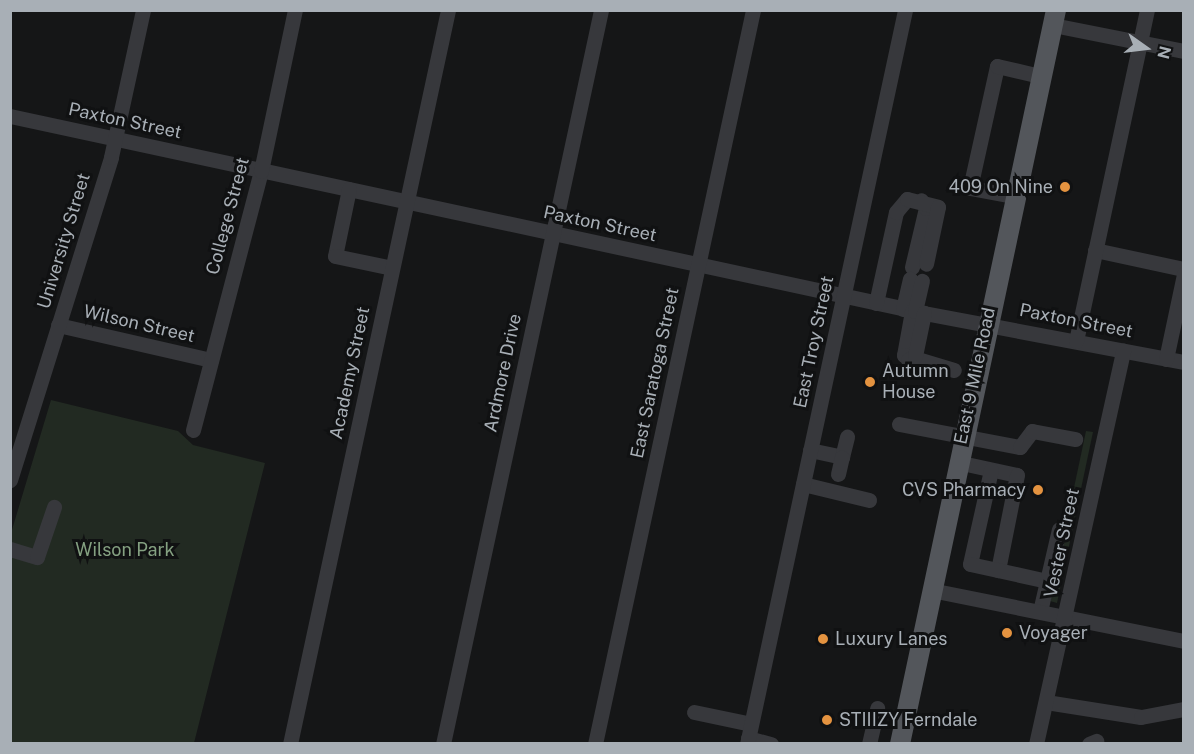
<!DOCTYPE html>
<html>
<head>
<meta charset="utf-8">
<style>
  body { margin:0 }
  #map { position:relative; width:1194px; height:754px; overflow:hidden; background:#151617; font-family:"Public Sans",sans-serif }
  div>[style] { position:absolute }
  [style*='--x'] { left:calc(var(--x)*1px); top:calc(var(--y)*1px); width:calc(var(--w)*1px); rotate:calc(var(--a)*1deg) }
  .green>* { inset:0; background:#222a22 }
  .minor>* { height:15px; margin:-7.5px; padding:0 7.5px; transform-origin:7.5px; border-radius:7.5px; background:#37383c }
  .major>* { height:20px; margin:-10px; padding:0 10px; transform-origin:10px; border-radius:10px; background:#53565b }
  .dots>* { width:16px; height:16px; translate:-50% -50%; box-sizing:border-box; border:3px solid #101112; border-radius:50% }
  span { translate:-50% -50%; white-space:nowrap; text-align:center; line-height:1.15; -webkit-text-stroke:6px #101112; paint-order:stroke }
  .street-label { font-size:18px; color:#a8afb6 }
  .poi-label { font-size:18px; color:#a8afb6 }
  .right { translate:-100% -50%; text-align:right }
  .left { translate:0 -50%; text-align:left }
  .park-label { font-size:18px; color:#84a081 }
  .frame { position:absolute; inset:0; border:12px solid #a8afb6; pointer-events:none }
  .north { position:absolute; left:1116px; top:18px; width:60px; height:60px; -webkit-text-stroke:4px #101112; paint-order:stroke; rotate:104deg; font-size:16px; font-weight:700; line-height:24px; text-align:center; color:#a8afb6 }
  .north::after { content:''; display:block; margin:auto; width:21px; height:27px; background:#a8afb6; clip-path:polygon(50% 0,100% 100%,50% 72%,0 100%) }
</style>
</head>
<body>
<div id="map">
  <div class="green">
    <i style="clip-path:polygon(51px 400px,178px 431px,193px 445px,265px 463px,194px 743px,11px 744px,11px 533px)"></i>
    <i style="clip-path:polygon(1086px 431px,1093px 432px,1057px 603px,1050px 601px)"></i>
  </div>
  <div class="minor">
    <i style="--x:1053;--y:25;--w:134;--a:11.2"></i>
    <i style="--x:10;--y:116;--w:935;--a:12.16"></i>
    <i style="--x:924;--y:313;--w:265;--a:10.7"></i>
    <i style="--x:349;--y:189;--w:68;--a:101.8"></i>
    <i style="--x:335;--y:256;--w:58;--a:11.9"></i>
    <i style="--x:1014;--y:196;--w:45;--a:-169.7"></i>
    <i style="--x:970;--y:188;--w:125;--a:-77.5"></i>
    <i style="--x:997;--y:66;--w:44;--a:13.1"></i>
    <i style="--x:1095;--y:250;--w:91;--a:12.1"></i>
    <i style="--x:912;--y:267;--w:61;--a:-76.7"></i>
    <i style="--x:926;--y:208;--w:9;--a:-122"></i>
    <i style="--x:876;--y:303;--w:93;--a:-77.6"></i>
    <i style="--x:896;--y:212;--w:17;--a:-50"></i>
    <i style="--x:907;--y:199;--w:32;--a:14"></i>
    <i style="--x:938;--y:207;--w:58;--a:101.9"></i>
    <i style="--x:903;--y:309;--w:31;--a:-77"></i>
    <i style="--x:912;--y:311;--w:45;--a:100.3"></i>
    <i style="--x:904;--y:355;--w:52;--a:16.7"></i>
    <i style="--x:915;--y:311;--w:31;--a:-77"></i>
    <i style="--x:58;--y:325;--w:157;--a:12.9"></i>
    <i style="--x:1076;--y:341;--w:339;--a:-77.9"></i>
    <i style="--x:1166;--y:359;--w:87;--a:-78"></i>
    <i style="--x:908;--y:360;--w:8;--a:-30"></i>
    <i style="--x:915;--y:356;--w:44;--a:-78.2"></i>
    <i style="--x:899;--y:424;--w:123;--a:10.8"></i>
    <i style="--x:1020;--y:447;--w:20;--a:-53"></i>
    <i style="--x:1032;--y:431;--w:44;--a:10.5"></i>
    <i style="--x:193;--y:430;--w:268;--a:-75.3"></i>
    <i style="--x:261;--y:171;--w:165;--a:-78.1"></i>
    <i style="--x:810;--y:450;--w:33;--a:12"></i>
    <i style="--x:842;--y:457;--w:21;--a:-76"></i>
    <i style="--x:957;--y:462;--w:61;--a:12.2"></i>
    <i style="--x:1017;--y:475;--w:97;--a:101.3"></i>
    <i style="--x:991;--y:470;--w:96;--a:102.6"></i>
    <i style="--x:970;--y:564;--w:79;--a:12.4"></i>
    <i style="--x:1047;--y:581;--w:31;--a:103"></i>
    <i style="--x:838;--y:474;--w:17;--a:-77"></i>
    <i style="--x:10;--y:480;--w:338;--a:-72.6"></i>
    <i style="--x:111;--y:157;--w:150;--a:-77.7"></i>
    <i style="--x:803;--y:484;--w:68;--a:13.6"></i>
    <i style="--x:10;--y:549;--w:28;--a:17"></i>
    <i style="--x:37;--y:557;--w:53;--a:-71.2"></i>
    <i style="--x:1047;--y:581;--w:53;--a:-77"></i>
    <i style="--x:931;--y:590;--w:258;--a:11.4"></i>
    <i style="--x:1046;--y:702;--w:96;--a:9"></i>
    <i style="--x:1141;--y:717;--w:44;--a:-10.5"></i>
    <i style="--x:694;--y:712;--w:58;--a:11.9"></i>
    <i style="--x:748;--y:738;--w:24;--a:15"></i>
    <i style="--x:290;--y:744;--w:751;--a:-77.85"></i>
    <i style="--x:443;--y:744;--w:751;--a:-77.85"></i>
    <i style="--x:595;--y:744;--w:751;--a:-77.85"></i>
    <i style="--x:747;--y:744;--w:751;--a:-77.85"></i>
    <i style="--x:869;--y:744;--w:37;--a:-77"></i>
    <i style="--x:1036;--y:744;--w:403;--a:-77.5"></i>
    <i style="--x:1089;--y:744;--w:8;--a:-23"></i>
  </div>
  <div class="major">
    <i style="--x:900;--y:744;--w:750;--a:-78"></i>
  </div>
  <div class="dots">
    <i style="left:1065px;top:187px;background:#e49340"></i>
    <i style="left:870px;top:382px;background:#e49340"></i>
    <i style="left:1038px;top:490px;background:#e49340"></i>
    <i style="left:1007px;top:633px;background:#e49340"></i>
    <i style="left:823px;top:639px;background:#e49340"></i>
    <i style="left:827px;top:720px;background:#e49340"></i>
  </div>
  <div class="street-label">
    <span style="left:125px;top:121px;rotate:12deg">Paxton Street</span>
    <span style="left:228px;top:216px;rotate:-75deg">College Street</span>
    <span style="left:600px;top:224px;rotate:12deg">Paxton Street</span>
    <span style="left:64px;top:241px;rotate:-73deg">University Street</span>
    <span style="left:1076px;top:321px;rotate:11deg">Paxton Street</span>
    <span style="left:139px;top:324px;rotate:13deg">Wilson Street</span>
    <span style="left:814px;top:342px;rotate:-78deg">East Troy Street</span>
    <span style="left:350px;top:373px;rotate:-78deg">Academy Street</span>
    <span style="left:503px;top:373px;rotate:-78deg">Ardmore Drive</span>
    <span style="left:655px;top:373px;rotate:-78deg">East Saratoga Street</span>
    <span style="left:975px;top:376px;rotate:-78deg">East 9 Mile Road</span>
    <span style="left:1062px;top:543px;rotate:-78deg">Vester Street</span>
  </div>
  <div class="poi-label">
    <span class="right" style="left:1053px;top:187px">409 On Nine</span>
    <span class="left" style="left:882px;top:382px">Autumn<br>House</span>
    <span class="right" style="left:1026px;top:490px">CVS Pharmacy</span>
    <span class="left" style="left:1019px;top:633px">Voyager</span>
    <span class="left" style="left:835px;top:639px">Luxury Lanes</span>
    <span class="left" style="left:839px;top:720px">STIIIZY Ferndale</span>
  </div>
  <div class="park-label">
    <span style="left:125px;top:550px">Wilson Park</span>
  </div>
  <div class="frame"></div>
  <div class="north">N</div>
</div>
</body>
</html>
